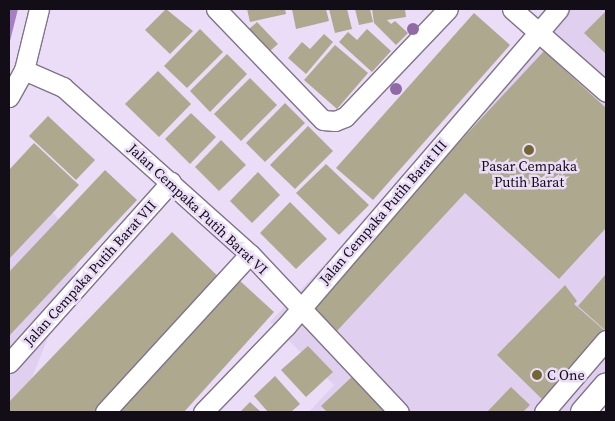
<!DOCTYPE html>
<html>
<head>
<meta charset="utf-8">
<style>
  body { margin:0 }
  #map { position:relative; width:615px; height:421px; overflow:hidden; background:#ebddf7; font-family:"Source Serif 4",serif }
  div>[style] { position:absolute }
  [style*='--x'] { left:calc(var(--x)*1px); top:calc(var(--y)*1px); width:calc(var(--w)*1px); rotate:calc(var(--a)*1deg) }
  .built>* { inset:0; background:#e0cfef }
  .water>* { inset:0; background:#a57ec4 }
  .building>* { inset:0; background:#aea88e }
  .roads { filter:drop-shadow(1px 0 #80748a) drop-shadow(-1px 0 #80748a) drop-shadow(0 1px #80748a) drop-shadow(0 -1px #80748a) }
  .minor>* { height:19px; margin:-9.5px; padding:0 9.5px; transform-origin:9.5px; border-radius:9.5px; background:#fff }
  .major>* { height:24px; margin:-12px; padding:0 12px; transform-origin:12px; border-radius:12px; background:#fff }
  .trees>* { width:12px; height:12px; margin:-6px; border-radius:50%; background:#8f6aa6 }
  .dots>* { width:14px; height:14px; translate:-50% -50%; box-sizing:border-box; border:2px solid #ebddf7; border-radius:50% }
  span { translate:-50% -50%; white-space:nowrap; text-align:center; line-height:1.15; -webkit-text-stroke:5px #ebddf7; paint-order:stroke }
  .poi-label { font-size:14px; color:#120d16 }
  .left { translate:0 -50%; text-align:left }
  .street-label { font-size:14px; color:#120d16 }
  .frame { position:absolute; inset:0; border:10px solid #120d16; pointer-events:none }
</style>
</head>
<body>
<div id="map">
  <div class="built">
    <i style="clip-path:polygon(568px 9px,606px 9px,606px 386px,583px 412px,309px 412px,334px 385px,270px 322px)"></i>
    <i style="clip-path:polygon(9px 168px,85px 246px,18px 412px,9px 412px)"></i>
  </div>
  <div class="water">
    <i style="clip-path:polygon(9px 9px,18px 9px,9px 45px)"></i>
  </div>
  <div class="building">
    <i style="clip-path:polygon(166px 9px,193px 31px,170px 54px,145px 30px)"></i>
    <i style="clip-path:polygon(247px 9px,285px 9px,286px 14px,250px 22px)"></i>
    <i style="clip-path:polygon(292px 9px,326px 9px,329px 21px,296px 29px)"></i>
    <i style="clip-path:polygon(329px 9px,347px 9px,352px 29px,335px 33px)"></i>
    <i style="clip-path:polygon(355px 9px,370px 9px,373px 22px,359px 25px)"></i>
    <i style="clip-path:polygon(372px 9px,405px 9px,406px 17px,387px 20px,391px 24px,395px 21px,408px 33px,396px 45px,374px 23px)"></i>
    <i style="clip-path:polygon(606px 11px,606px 54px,584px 33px)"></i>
    <i style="clip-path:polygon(474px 13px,510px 45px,373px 200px,336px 168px)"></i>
    <i style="clip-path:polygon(257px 22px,278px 44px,270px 51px,249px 29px)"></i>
    <i style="clip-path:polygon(200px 29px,223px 52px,187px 88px,164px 66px)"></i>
    <i style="clip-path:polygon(367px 29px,391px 51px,372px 72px,339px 42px,348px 32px,357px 40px)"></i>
    <i style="clip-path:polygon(324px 34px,333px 42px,306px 74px,288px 58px,302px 42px,310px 49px)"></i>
    <i style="clip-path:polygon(335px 45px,368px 73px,337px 109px,304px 80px)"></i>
    <i style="clip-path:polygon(544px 51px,606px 108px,606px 228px,559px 279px,465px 193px,336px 332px,307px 306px)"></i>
    <i style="clip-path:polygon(227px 54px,247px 74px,210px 112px,190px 91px)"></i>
    <i style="clip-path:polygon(158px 71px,191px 104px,159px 137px,125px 104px)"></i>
    <i style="clip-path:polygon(250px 78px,277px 105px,241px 141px,214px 114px)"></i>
    <i style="clip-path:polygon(285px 103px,305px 123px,265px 162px,246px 143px)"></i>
    <i style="clip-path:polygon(191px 113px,216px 137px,190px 164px,165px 139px)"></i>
    <i style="clip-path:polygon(48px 116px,95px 160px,76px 180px,29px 136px)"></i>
    <i style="clip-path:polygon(308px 126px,333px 151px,295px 189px,270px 165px)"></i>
    <i style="clip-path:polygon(221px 140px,246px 165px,219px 191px,195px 167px)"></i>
    <i style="clip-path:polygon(34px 143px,79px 185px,9px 259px,9px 170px)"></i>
    <i style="clip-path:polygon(326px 164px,369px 205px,339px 235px,296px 193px)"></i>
    <i style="clip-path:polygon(105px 170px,137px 200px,9px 336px,9px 272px)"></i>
    <i style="clip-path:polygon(258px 172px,280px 195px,252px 223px,230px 201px)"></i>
    <i style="clip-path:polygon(290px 202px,327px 239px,296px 269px,260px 233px)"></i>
    <i style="clip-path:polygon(172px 232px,224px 282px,99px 412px,9px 412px,9px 402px)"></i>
    <i style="clip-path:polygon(606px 274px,606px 331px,578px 306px)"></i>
    <i style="clip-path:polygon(239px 280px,274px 312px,184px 412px,118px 412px)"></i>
    <i style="clip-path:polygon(565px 285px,577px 301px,574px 304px,605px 331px,544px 401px,497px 355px)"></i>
    <i style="clip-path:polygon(308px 346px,333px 372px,306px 397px,281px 370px)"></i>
    <i style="clip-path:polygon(356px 373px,394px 412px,327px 412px,321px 406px)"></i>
    <i style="clip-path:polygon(275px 376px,300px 404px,291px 412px,268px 412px,254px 396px)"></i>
    <i style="clip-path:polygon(511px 387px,530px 405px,523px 412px,487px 412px)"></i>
    <i style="clip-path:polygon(250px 402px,261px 412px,240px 412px)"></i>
  </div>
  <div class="roads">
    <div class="minor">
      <i style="--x:216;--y:9;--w:154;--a:46.1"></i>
      <i style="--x:323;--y:120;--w:12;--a:5"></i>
      <i style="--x:335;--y:121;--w:11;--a:-22"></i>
      <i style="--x:345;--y:117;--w:149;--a:-46.4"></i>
      <i style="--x:512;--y:9;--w:125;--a:41.4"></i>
      <i style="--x:24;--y:70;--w:43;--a:23.6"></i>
      <i style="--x:63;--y:87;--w:251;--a:41.8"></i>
      <i style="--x:250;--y:254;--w:217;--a:46.7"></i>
      <i style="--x:9;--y:97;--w:31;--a:-61"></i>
      <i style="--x:24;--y:70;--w:63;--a:-76.2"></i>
      <i style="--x:9;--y:363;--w:243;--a:-48.2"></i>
      <i style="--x:105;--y:412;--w:214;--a:-47.5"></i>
      <i style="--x:203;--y:412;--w:120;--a:-46"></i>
      <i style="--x:286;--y:326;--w:418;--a:-49.3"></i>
      <i style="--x:544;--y:412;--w:95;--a:-49.3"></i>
    </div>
    <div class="major">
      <i style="--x:583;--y:412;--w:35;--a:-49"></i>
    </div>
  </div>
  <div class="trees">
    <i style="left:413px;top:29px"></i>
    <i style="left:396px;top:89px"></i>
  </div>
  <div class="dots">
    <i style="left:529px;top:150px;background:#726734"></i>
    <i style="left:537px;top:375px;background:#726734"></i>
  </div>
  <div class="poi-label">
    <span style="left:529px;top:174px">Pasar Cempaka<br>Putih Barat</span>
    <span class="left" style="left:547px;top:375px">C One</span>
  </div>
  <div class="street-label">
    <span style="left:198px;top:209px;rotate:43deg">Jalan Cempaka Putih Barat VI</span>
    <span style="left:383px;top:212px;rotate:-49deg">Jalan Cempaka Putih Barat III</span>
    <span style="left:90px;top:273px;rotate:-48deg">Jalan Cempaka Putih Barat VII</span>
  </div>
  <div class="frame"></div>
</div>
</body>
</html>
